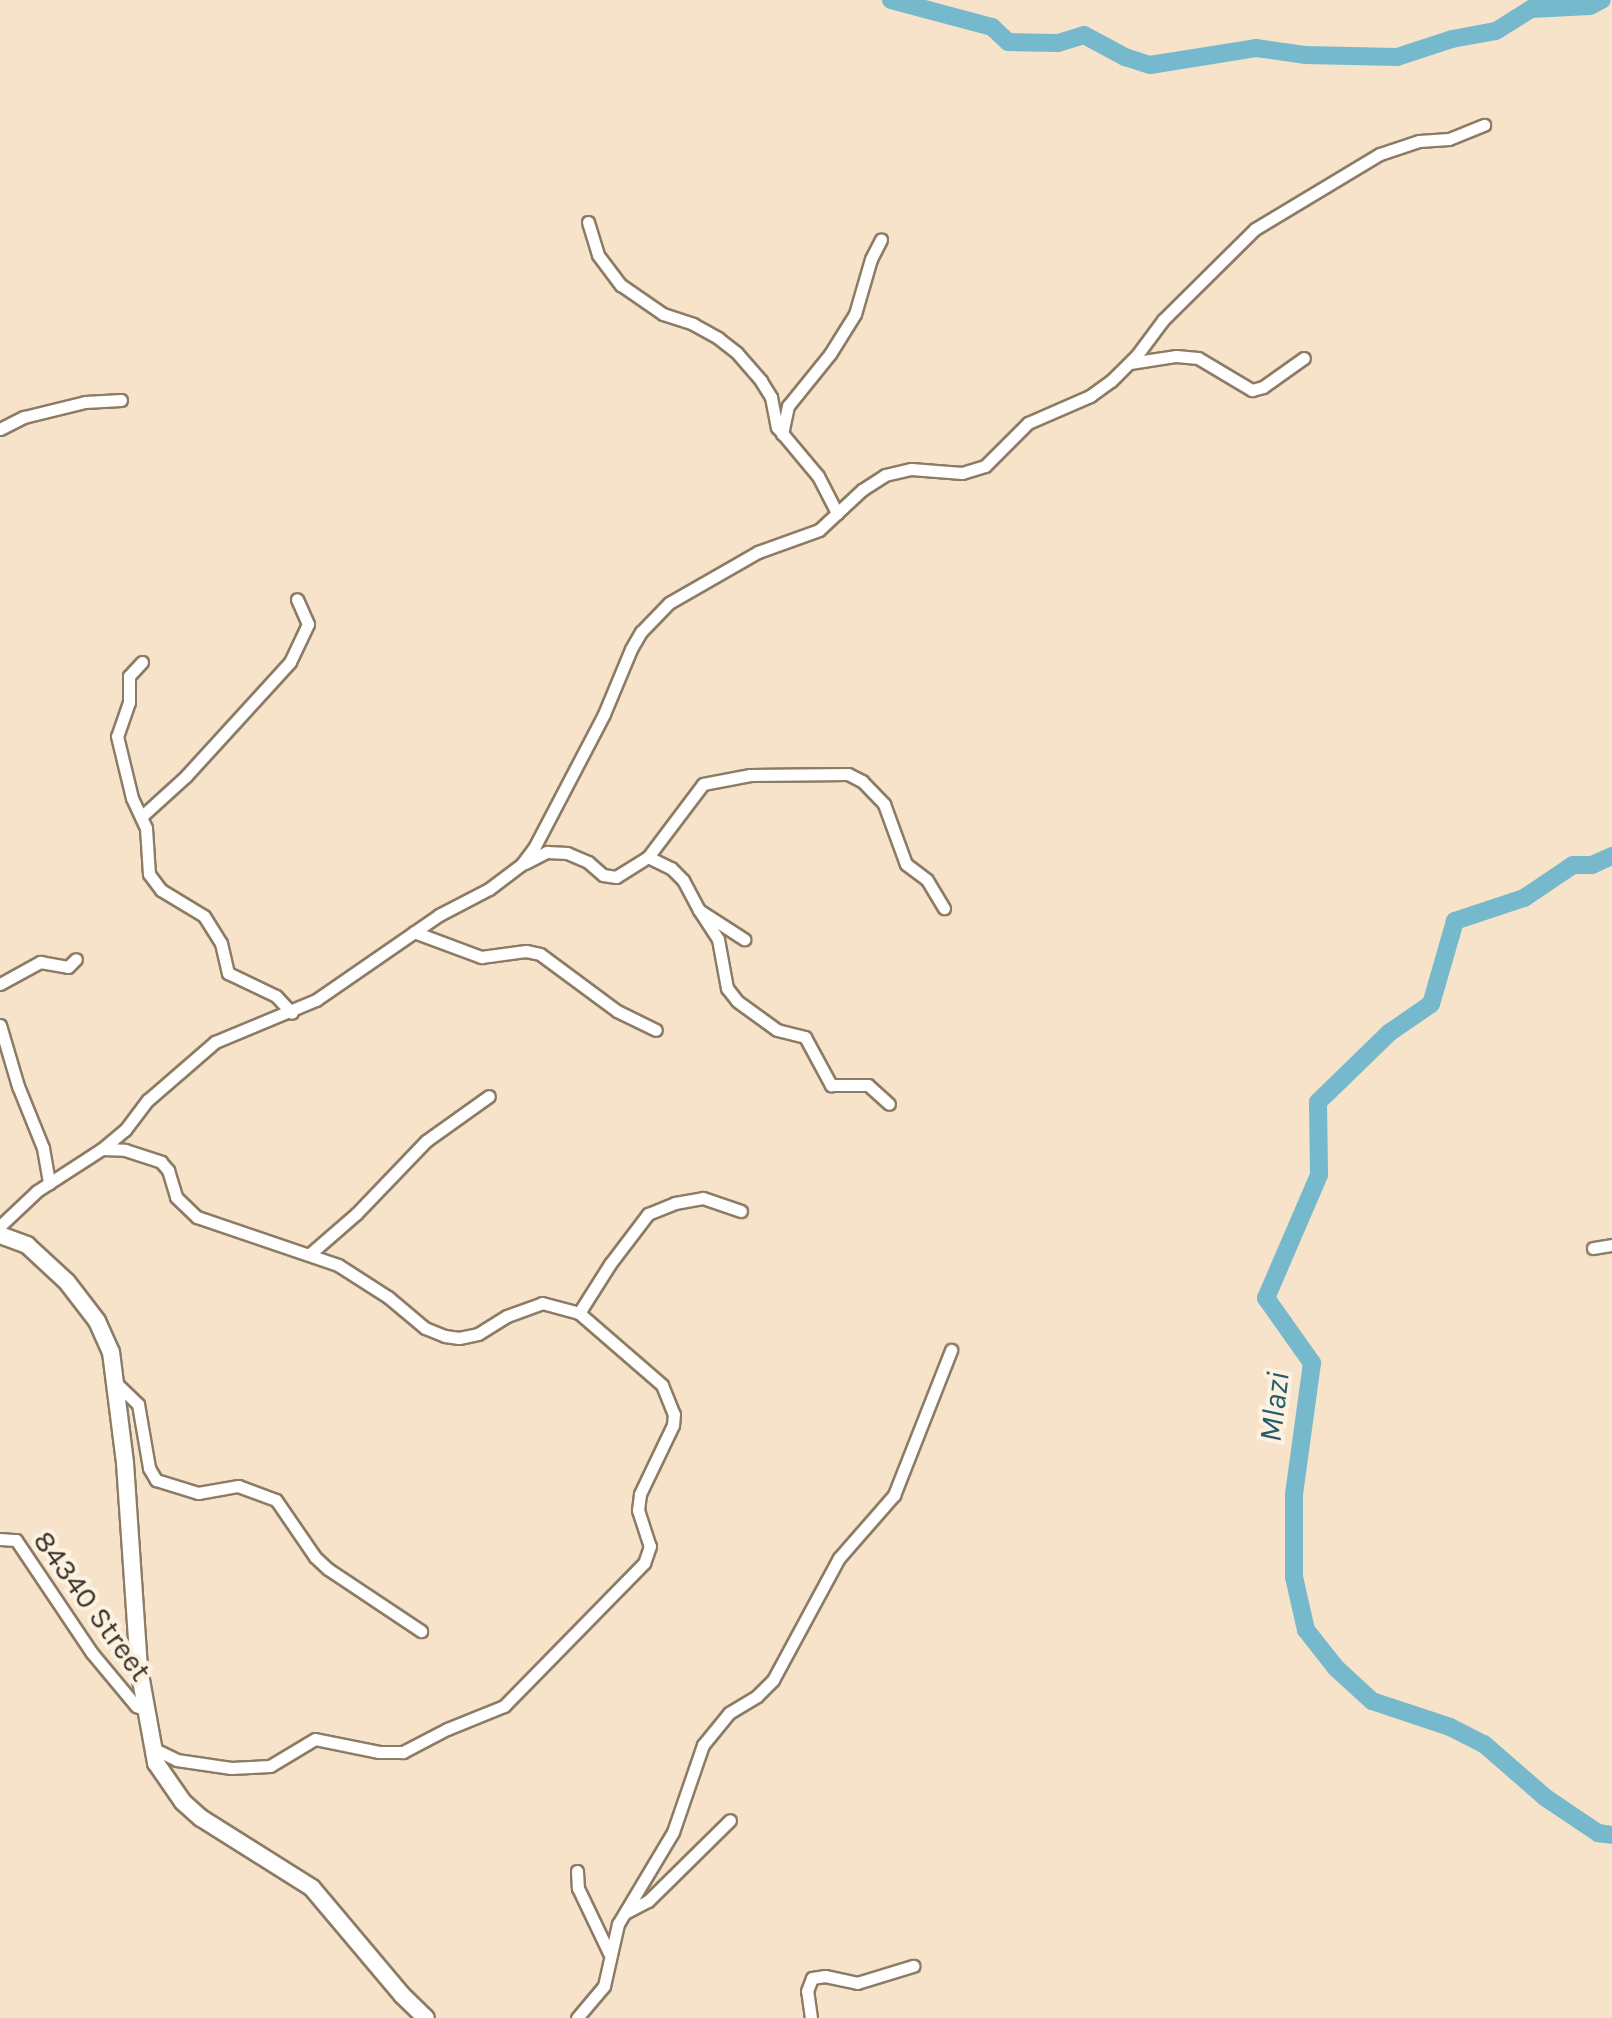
<!DOCTYPE html>
<html>
<head>
<meta charset="utf-8">
<style>
  body { margin:0 }
  #map { position:relative; width:1612px; height:2018px; overflow:hidden; background:#f6e3c9; font-family:Karla,sans-serif }
  div>[style] { position:absolute }
  [style*='--x'] { left:calc(var(--x)*1px); top:calc(var(--y)*1px); width:calc(var(--w)*1px); rotate:calc(var(--a)*1deg) }
  .river>* { height:18px; margin:-9px; padding:0 9px; transform-origin:9px; border-radius:9px; background:#76b9cd }
  .roads { filter:drop-shadow(2px 0 #8d7c65) drop-shadow(-2px 0 #8d7c65) drop-shadow(0 2px #8d7c65) drop-shadow(0 -2px #8d7c65) }
  .street>* { height:11px; margin:-5.5px; padding:0 5.5px; transform-origin:5.5px; border-radius:5.5px; background:#fff }
  .secondary>* { height:16px; margin:-8px; padding:0 8px; transform-origin:8px; border-radius:8px; background:#fff }
  span { translate:-50% -50%; white-space:nowrap; text-align:center; line-height:1.15; -webkit-text-stroke:8px #fdf2e2; paint-order:stroke }
  .street-label { font-size:30px; color:#3c352a }
  .water-label { font-size:32px; color:#265d6b; font-style:italic }
</style>
</head>
<body>
<div id="map">
  <div class="river">
    <i style="--x:891;--y:0;--w:105;--a:15"></i>
    <i style="--x:992;--y:27;--w:22;--a:43"></i>
    <i style="--x:1008;--y:42;--w:50;--a:1.1"></i>
    <i style="--x:1058;--y:43;--w:27;--a:-17"></i>
    <i style="--x:1084;--y:35;--w:47;--a:28.2"></i>
    <i style="--x:1125;--y:57;--w:26;--a:18"></i>
    <i style="--x:1150;--y:65;--w:107;--a:-9.1"></i>
    <i style="--x:1256;--y:48;--w:49;--a:8.1"></i>
    <i style="--x:1305;--y:55;--w:92;--a:1.2"></i>
    <i style="--x:1397;--y:57;--w:58;--a:-18.1"></i>
    <i style="--x:1452;--y:39;--w:45;--a:-10.3"></i>
    <i style="--x:1496;--y:31;--w:41;--a:-32.2"></i>
    <i style="--x:1531;--y:9;--w:59;--a:-2.9"></i>
    <i style="--x:1590;--y:6;--w:13;--a:-27"></i>
    <i style="--x:1612;--y:856;--w:22;--a:156"></i>
    <i style="--x:1592;--y:865;--w:19;--a:180"></i>
    <i style="--x:1573;--y:865;--w:59;--a:146"></i>
    <i style="--x:1524;--y:898;--w:73;--a:161.6"></i>
    <i style="--x:1455;--y:921;--w:86;--a:106.1"></i>
    <i style="--x:1431;--y:1004;--w:51;--a:145.4"></i>
    <i style="--x:1389;--y:1033;--w:99;--a:135.8"></i>
    <i style="--x:1318;--y:1102;--w:73;--a:89.2"></i>
    <i style="--x:1319;--y:1175;--w:134;--a:113.3"></i>
    <i style="--x:1266;--y:1298;--w:80;--a:54.7"></i>
    <i style="--x:1312;--y:1363;--w:133;--a:97.8"></i>
    <i style="--x:1294;--y:1495;--w:82;--a:90"></i>
    <i style="--x:1294;--y:1577;--w:54;--a:77.2"></i>
    <i style="--x:1306;--y:1630;--w:48;--a:51.7"></i>
    <i style="--x:1336;--y:1668;--w:49;--a:42.5"></i>
    <i style="--x:1372;--y:1701;--w:82;--a:18.4"></i>
    <i style="--x:1450;--y:1727;--w:38;--a:27"></i>
    <i style="--x:1484;--y:1744;--w:82;--a:41.1"></i>
    <i style="--x:1546;--y:1798;--w:63;--a:33.9"></i>
    <i style="--x:1598;--y:1833;--w:14;--a:8"></i>
  </div>
  <div class="roads">
    <div class="street">
      <i style="--x:588;--y:222;--w:34;--a:73"></i>
      <i style="--x:598;--y:255;--w:38;--a:53"></i>
      <i style="--x:621;--y:285;--w:51;--a:34.6"></i>
      <i style="--x:663;--y:314;--w:32;--a:18"></i>
      <i style="--x:693;--y:324;--w:29;--a:29"></i>
      <i style="--x:718;--y:338;--w:24;--a:38"></i>
      <i style="--x:737;--y:353;--w:37;--a:49"></i>
      <i style="--x:761;--y:381;--w:19;--a:58"></i>
      <i style="--x:771;--y:397;--w:31;--a:79"></i>
      <i style="--x:777;--y:427;--w:64;--a:50.1"></i>
      <i style="--x:818;--y:476;--w:42;--a:62.8"></i>
      <i style="--x:1130;--y:363;--w:47;--a:-8.7"></i>
      <i style="--x:1176;--y:356;--w:22;--a:5"></i>
      <i style="--x:1198;--y:358;--w:63;--a:30.7"></i>
      <i style="--x:1252;--y:390;--w:11;--a:-15"></i>
      <i style="--x:1263;--y:387;--w:50;--a:-35.3"></i>
      <i style="--x:0;--y:429;--w:27;--a:-27"></i>
      <i style="--x:24;--y:417;--w:63;--a:-13.8"></i>
      <i style="--x:85;--y:402;--w:36;--a:-3"></i>
      <i style="--x:782;--y:434;--w:29;--a:-78"></i>
      <i style="--x:788;--y:406;--w:67;--a:-51.1"></i>
      <i style="--x:830;--y:354;--w:47;--a:-58"></i>
      <i style="--x:855;--y:314;--w:57;--a:-73.8"></i>
      <i style="--x:871;--y:259;--w:22;--a:-63"></i>
      <i style="--x:142;--y:662;--w:19;--a:133"></i>
      <i style="--x:129;--y:676;--w:26;--a:90"></i>
      <i style="--x:129;--y:702;--w:36;--a:109"></i>
      <i style="--x:117;--y:736;--w:64;--a:76.4"></i>
      <i style="--x:132;--y:798;--w:33;--a:65"></i>
      <i style="--x:146;--y:828;--w:46;--a:86.3"></i>
      <i style="--x:149;--y:874;--w:20;--a:53"></i>
      <i style="--x:161;--y:890;--w:50;--a:31.2"></i>
      <i style="--x:204;--y:916;--w:32;--a:58"></i>
      <i style="--x:221;--y:943;--w:31;--a:77"></i>
      <i style="--x:228;--y:973;--w:53;--a:25.6"></i>
      <i style="--x:276;--y:996;--w:23;--a:47"></i>
      <i style="--x:141;--y:817;--w:61;--a:-42.3"></i>
      <i style="--x:186;--y:776;--w:154;--a:-47.6"></i>
      <i style="--x:290;--y:662;--w:42;--a:-64.7"></i>
      <i style="--x:308;--y:624;--w:27;--a:-114"></i>
      <i style="--x:648;--y:857;--w:91;--a:-53"></i>
      <i style="--x:703;--y:784;--w:48;--a:-10.8"></i>
      <i style="--x:750;--y:775;--w:98;--a:-0.6"></i>
      <i style="--x:848;--y:774;--w:16;--a:27"></i>
      <i style="--x:862;--y:781;--w:32;--a:46"></i>
      <i style="--x:884;--y:804;--w:64;--a:69.9"></i>
      <i style="--x:906;--y:864;--w:26;--a:37"></i>
      <i style="--x:927;--y:880;--w:33;--a:59"></i>
      <i style="--x:525;--y:863;--w:25;--a:-27"></i>
      <i style="--x:547;--y:852;--w:20;--a:3"></i>
      <i style="--x:567;--y:853;--w:23;--a:23"></i>
      <i style="--x:588;--y:862;--w:20;--a:41"></i>
      <i style="--x:603;--y:875;--w:13;--a:9"></i>
      <i style="--x:616;--y:877;--w:38;--a:-32"></i>
      <i style="--x:648;--y:857;--w:25;--a:26"></i>
      <i style="--x:671;--y:868;--w:17;--a:45"></i>
      <i style="--x:683;--y:880;--w:34;--a:62"></i>
      <i style="--x:699;--y:910;--w:54;--a:32.8"></i>
      <i style="--x:699;--y:910;--w:35;--a:57"></i>
      <i style="--x:718;--y:939;--w:50;--a:79.6"></i>
      <i style="--x:727;--y:988;--w:16;--a:52"></i>
      <i style="--x:737;--y:1001;--w:49;--a:35.9"></i>
      <i style="--x:777;--y:1030;--w:29;--a:14"></i>
      <i style="--x:805;--y:1037;--w:55;--a:61.6"></i>
      <i style="--x:831;--y:1085;--w:37;--a:0"></i>
      <i style="--x:868;--y:1085;--w:28;--a:42"></i>
      <i style="--x:414;--y:932;--w:72;--a:20.5"></i>
      <i style="--x:481;--y:957;--w:45;--a:-7.6"></i>
      <i style="--x:526;--y:951;--w:14;--a:12"></i>
      <i style="--x:540;--y:954;--w:96;--a:36.5"></i>
      <i style="--x:617;--y:1011;--w:43;--a:26"></i>
      <i style="--x:0;--y:984;--w:46;--a:-28.8"></i>
      <i style="--x:40;--y:962;--w:28;--a:10"></i>
      <i style="--x:68;--y:967;--w:11;--a:-45"></i>
      <i style="--x:0;--y:1025;--w:64;--a:73.6"></i>
      <i style="--x:18;--y:1086;--w:67;--a:68"></i>
      <i style="--x:43;--y:1148;--w:36;--a:80"></i>
      <i style="--x:102;--y:1149;--w:23;--a:2"></i>
      <i style="--x:125;--y:1150;--w:38;--a:18"></i>
      <i style="--x:161;--y:1162;--w:11;--a:49"></i>
      <i style="--x:168;--y:1170;--w:28;--a:73"></i>
      <i style="--x:176;--y:1197;--w:29;--a:44"></i>
      <i style="--x:197;--y:1217;--w:149;--a:18.8"></i>
      <i style="--x:338;--y:1265;--w:59;--a:32.6"></i>
      <i style="--x:388;--y:1297;--w:48;--a:40"></i>
      <i style="--x:425;--y:1328;--w:22;--a:22"></i>
      <i style="--x:445;--y:1336;--w:14;--a:8"></i>
      <i style="--x:459;--y:1338;--w:19;--a:-12"></i>
      <i style="--x:478;--y:1334;--w:34;--a:-32"></i>
      <i style="--x:507;--y:1316;--w:37;--a:-20"></i>
      <i style="--x:542;--y:1303;--w:38;--a:15"></i>
      <i style="--x:579;--y:1313;--w:110;--a:40.9"></i>
      <i style="--x:662;--y:1385;--w:31;--a:68"></i>
      <i style="--x:674;--y:1414;--w:11;--a:95"></i>
      <i style="--x:673;--y:1425;--w:76;--a:115.6"></i>
      <i style="--x:640;--y:1494;--w:16;--a:97"></i>
      <i style="--x:638;--y:1510;--w:38;--a:72"></i>
      <i style="--x:650;--y:1546;--w:18;--a:109"></i>
      <i style="--x:644;--y:1563;--w:200;--a:134.4"></i>
      <i style="--x:504;--y:1706;--w:61;--a:158"></i>
      <i style="--x:447;--y:1729;--w:50;--a:152.4"></i>
      <i style="--x:403;--y:1752;--w:24;--a:180"></i>
      <i style="--x:379;--y:1752;--w:65;--a:-168.5"></i>
      <i style="--x:315;--y:1739;--w:52;--a:149"></i>
      <i style="--x:270;--y:1766;--w:39;--a:177"></i>
      <i style="--x:231;--y:1768;--w:55;--a:-171.6"></i>
      <i style="--x:177;--y:1760;--w:28;--a:-154"></i>
      <i style="--x:0;--y:1226;--w:51;--a:-43.4"></i>
      <i style="--x:37;--y:1191;--w:77;--a:-32.9"></i>
      <i style="--x:102;--y:1149;--w:30;--a:-40"></i>
      <i style="--x:125;--y:1130;--w:38;--a:-53"></i>
      <i style="--x:148;--y:1100;--w:89;--a:-40.9"></i>
      <i style="--x:215;--y:1042;--w:109;--a:-22.6"></i>
      <i style="--x:316;--y:1000;--w:150;--a:-34.6"></i>
      <i style="--x:439;--y:915;--w:56;--a:-27.5"></i>
      <i style="--x:489;--y:889;--w:40;--a:-37"></i>
      <i style="--x:521;--y:865;--w:21;--a:-53"></i>
      <i style="--x:534;--y:848;--w:151;--a:-62.4"></i>
      <i style="--x:604;--y:714;--w:70;--a:-67.4"></i>
      <i style="--x:631;--y:649;--w:20;--a:-60"></i>
      <i style="--x:641;--y:632;--w:40;--a:-46"></i>
      <i style="--x:669;--y:603;--w:103;--a:-29.8"></i>
      <i style="--x:758;--y:552;--w:65;--a:-19.8"></i>
      <i style="--x:819;--y:530;--w:59;--a:-42.9"></i>
      <i style="--x:862;--y:490;--w:27;--a:-33"></i>
      <i style="--x:885;--y:475;--w:27;--a:-13"></i>
      <i style="--x:911;--y:469;--w:51;--a:4.5"></i>
      <i style="--x:962;--y:473;--w:24;--a:-17"></i>
      <i style="--x:985;--y:466;--w:61;--a:-45"></i>
      <i style="--x:1028;--y:423;--w:68;--a:-23.5"></i>
      <i style="--x:1090;--y:396;--w:26;--a:-36"></i>
      <i style="--x:1111;--y:381;--w:37;--a:-45"></i>
      <i style="--x:1137;--y:355;--w:44;--a:-53.4"></i>
      <i style="--x:1163;--y:320;--w:129;--a:-44.7"></i>
      <i style="--x:1255;--y:229;--w:146;--a:-31"></i>
      <i style="--x:1380;--y:154;--w:41;--a:-18.4"></i>
      <i style="--x:1419;--y:141;--w:30;--a:-4"></i>
      <i style="--x:1449;--y:139;--w:38;--a:-22"></i>
      <i style="--x:1593;--y:1248;--w:19;--a:-9"></i>
      <i style="--x:311;--y:1253;--w:60;--a:-40.9"></i>
      <i style="--x:356;--y:1214;--w:101;--a:-46.2"></i>
      <i style="--x:426;--y:1141;--w:77;--a:-35.5"></i>
      <i style="--x:579;--y:1313;--w:58;--a:-57.7"></i>
      <i style="--x:610;--y:1264;--w:63;--a:-52.8"></i>
      <i style="--x:648;--y:1214;--w:29;--a:-22"></i>
      <i style="--x:675;--y:1203;--w:28;--a:-10"></i>
      <i style="--x:703;--y:1198;--w:40;--a:18.9"></i>
      <i style="--x:115;--y:1382;--w:32;--a:44"></i>
      <i style="--x:138;--y:1404;--w:65;--a:80.2"></i>
      <i style="--x:149;--y:1468;--w:14;--a:60"></i>
      <i style="--x:156;--y:1480;--w:44;--a:17.2"></i>
      <i style="--x:198;--y:1493;--w:41;--a:-9.9"></i>
      <i style="--x:238;--y:1486;--w:40;--a:20.2"></i>
      <i style="--x:276;--y:1500;--w:69;--a:55.6"></i>
      <i style="--x:315;--y:1557;--w:18;--a:43"></i>
      <i style="--x:328;--y:1569;--w:112;--a:33.7"></i>
      <i style="--x:0;--y:1539;--w:16;--a:4"></i>
      <i style="--x:16;--y:1540;--w:136;--a:56.1"></i>
      <i style="--x:92;--y:1653;--w:69;--a:50.3"></i>
      <i style="--x:136;--y:1706;--w:9;--a:21"></i>
      <i style="--x:577;--y:1871;--w:17;--a:87"></i>
      <i style="--x:578;--y:1888;--w:72;--a:64.5"></i>
      <i style="--x:625;--y:1913;--w:26;--a:-28"></i>
      <i style="--x:648;--y:1901;--w:115;--a:-44.6"></i>
      <i style="--x:577;--y:2018;--w:42;--a:-49.8"></i>
      <i style="--x:604;--y:1986;--w:64;--a:-77.3"></i>
      <i style="--x:618;--y:1924;--w:107;--a:-59.1"></i>
      <i style="--x:673;--y:1832;--w:92;--a:-71"></i>
      <i style="--x:703;--y:1745;--w:41;--a:-50.9"></i>
      <i style="--x:729;--y:1713;--w:33;--a:-31"></i>
      <i style="--x:757;--y:1696;--w:23;--a:-45"></i>
      <i style="--x:773;--y:1680;--w:139;--a:-61.6"></i>
      <i style="--x:839;--y:1558;--w:84;--a:-48.9"></i>
      <i style="--x:894;--y:1495;--w:156;--a:-68.5"></i>
      <i style="--x:811;--y:2018;--w:27;--a:-98"></i>
      <i style="--x:807;--y:1991;--w:14;--a:-69"></i>
      <i style="--x:812;--y:1978;--w:13;--a:-9"></i>
      <i style="--x:825;--y:1976;--w:33;--a:12"></i>
      <i style="--x:857;--y:1983;--w:59;--a:-16.9"></i>
    </div>
    <div class="secondary">
      <i style="--x:0;--y:1235;--w:29;--a:20"></i>
      <i style="--x:27;--y:1245;--w:54;--a:42.8"></i>
      <i style="--x:67;--y:1282;--w:49;--a:52.4"></i>
      <i style="--x:97;--y:1321;--w:34;--a:66"></i>
      <i style="--x:111;--y:1352;--w:112;--a:82.8"></i>
      <i style="--x:125;--y:1463;--w:206;--a:86.1"></i>
      <i style="--x:139;--y:1669;--w:96;--a:79.7"></i>
      <i style="--x:156;--y:1763;--w:47;--a:55.3"></i>
      <i style="--x:183;--y:1802;--w:24;--a:42"></i>
      <i style="--x:201;--y:1818;--w:131;--a:32.2"></i>
      <i style="--x:312;--y:1888;--w:140;--a:49.9"></i>
      <i style="--x:402;--y:1995;--w:33;--a:44"></i>
    </div>
  </div>
  <div class="street-label">
    <span style="left:92px;top:1606px;rotate:54deg">84340 Street</span>
  </div>
  <div class="water-label">
    <span style="left:1275px;top:1407px;rotate:-83deg">Mlazi</span>
  </div>
</div>
</body>
</html>
